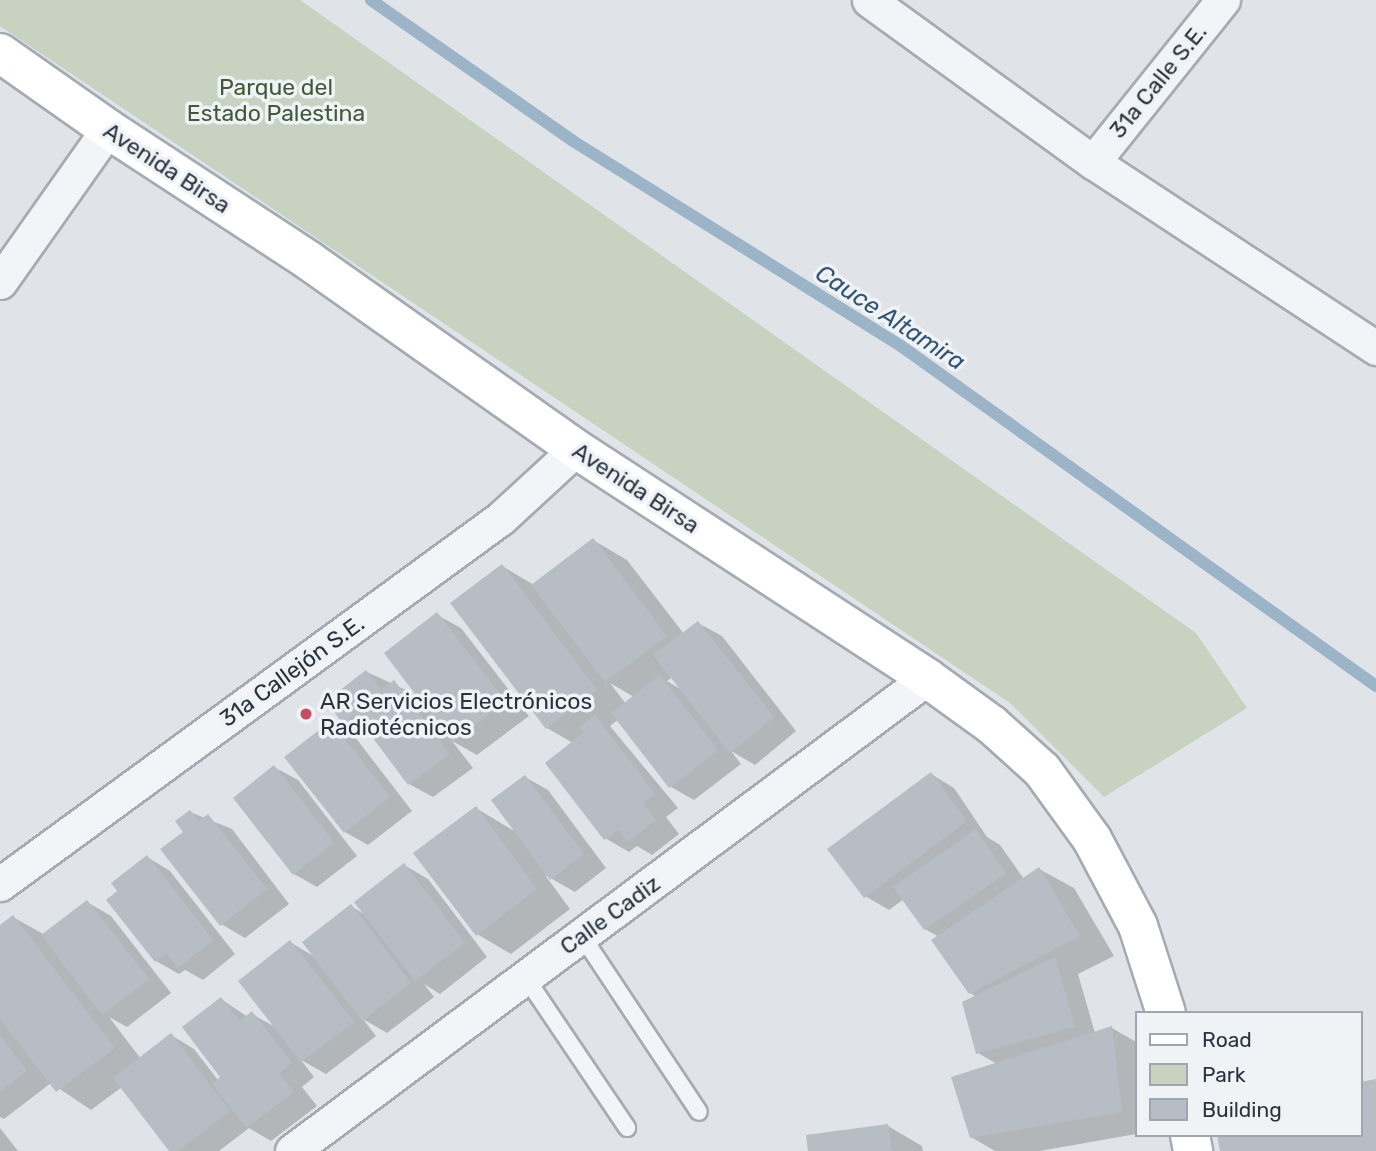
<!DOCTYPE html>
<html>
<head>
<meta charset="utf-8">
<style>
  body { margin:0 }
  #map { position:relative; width:1376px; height:1151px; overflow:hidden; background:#e0e4e8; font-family:Rubik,sans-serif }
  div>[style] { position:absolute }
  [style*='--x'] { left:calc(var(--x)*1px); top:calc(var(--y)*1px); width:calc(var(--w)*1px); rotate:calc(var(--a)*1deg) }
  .green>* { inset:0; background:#c7d2c1 }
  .shadow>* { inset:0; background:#0003 }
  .stream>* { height:12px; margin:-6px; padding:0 6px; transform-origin:6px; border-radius:6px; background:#9cb4c7 }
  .building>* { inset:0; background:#b7bdc5 }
  .roads { filter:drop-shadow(2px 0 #a5abb2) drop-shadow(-2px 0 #a5abb2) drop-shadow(0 2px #a5abb2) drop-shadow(0 -2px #a5abb2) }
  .lane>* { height:16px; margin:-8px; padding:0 8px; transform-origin:8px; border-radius:8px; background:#f2f4f7 }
  .street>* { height:33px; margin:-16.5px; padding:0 16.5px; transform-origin:16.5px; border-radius:16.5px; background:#f2f4f7 }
  .secondary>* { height:38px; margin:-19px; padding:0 19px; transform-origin:19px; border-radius:19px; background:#fff }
  .dots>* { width:19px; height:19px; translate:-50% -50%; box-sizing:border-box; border:4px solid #eff3f6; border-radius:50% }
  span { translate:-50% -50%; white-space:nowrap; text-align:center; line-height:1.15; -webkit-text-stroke:7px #eff3f6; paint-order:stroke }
  .street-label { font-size:23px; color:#29333f }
  .park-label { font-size:23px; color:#405a37 }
  .poi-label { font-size:23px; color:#29333f }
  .left { translate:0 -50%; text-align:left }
  .water-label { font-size:24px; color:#355471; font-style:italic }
  .legend { position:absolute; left:1135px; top:1011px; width:228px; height:126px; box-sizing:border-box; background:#eff3f6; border:2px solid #a0a6ad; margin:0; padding:9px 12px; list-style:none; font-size:21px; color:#29333f }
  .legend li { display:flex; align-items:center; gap:14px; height:35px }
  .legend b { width:35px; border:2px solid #a0a6ad }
</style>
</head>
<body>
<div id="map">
  <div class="green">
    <i style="clip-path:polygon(0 0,300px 0,1196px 633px,1247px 708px,1104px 797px,1010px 703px,0 26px)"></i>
  </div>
  <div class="shadow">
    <i style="clip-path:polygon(evenodd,593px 540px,627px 560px,684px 634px,698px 623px,722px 636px,796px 731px,755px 765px,731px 751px,741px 764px,694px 800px,671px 787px,619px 719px,610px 726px,678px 808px,666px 817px,679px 834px,652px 855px,637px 846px,629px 852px,605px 838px,573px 743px,547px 728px,502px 566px,534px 585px,593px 540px,673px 677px,682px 690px,667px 681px,673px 677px,593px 540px,610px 683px,634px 697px,626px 704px,610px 683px)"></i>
    <i style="clip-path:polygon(437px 615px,461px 628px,529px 716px,477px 755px,452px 741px,473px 768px,433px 797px,409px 784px,371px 733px,367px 736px,344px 722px,367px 672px,419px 696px)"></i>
    <i style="clip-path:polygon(332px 723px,355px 737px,412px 811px,368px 845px,345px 832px)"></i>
    <i style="clip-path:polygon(274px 767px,298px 780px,357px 856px,317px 887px,294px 874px)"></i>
    <i style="clip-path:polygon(931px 774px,954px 788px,987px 837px,1000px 845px,1024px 879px,1039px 869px,1074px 888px,1114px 956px,1078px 974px,1095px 1033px,1112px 1028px,1136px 1042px,1136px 1134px,1040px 1151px,995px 1151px,971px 1137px,997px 1064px,978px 1053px,977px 997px,970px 993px,939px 937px,925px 929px,904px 899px,889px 910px,865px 896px)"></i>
    <i style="clip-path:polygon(525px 777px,548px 790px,606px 868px,575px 892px,545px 875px,570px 909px,511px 954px,477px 934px,476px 808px,516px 832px)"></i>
    <i style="clip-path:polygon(190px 812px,232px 829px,289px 904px,245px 938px,221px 924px,185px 832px)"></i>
    <i style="clip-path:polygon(147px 857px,170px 871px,235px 954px,203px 980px,185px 970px,179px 974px,156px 961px,120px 891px)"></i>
    <i style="clip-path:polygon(404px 865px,428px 879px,487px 957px,440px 994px,424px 984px,434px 997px,387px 1033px,363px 1019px,376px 1036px,326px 1074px,301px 1060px,314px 1077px,302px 1087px,317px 1106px,271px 1141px,249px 1128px,219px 1151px,171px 1151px,122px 1087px,91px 1110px,51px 1083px,4px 1119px,0 1117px,0 927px,13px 917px,45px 935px,87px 902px,111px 916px,171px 993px,127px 1027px,109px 1017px,141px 1059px,171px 1035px,194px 1049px,218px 1080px,223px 1077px,221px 999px,248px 1017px,252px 1014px,277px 1028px,290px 942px,315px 957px,351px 906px,367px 916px)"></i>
    <i style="clip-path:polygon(888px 1126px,922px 1146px,923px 1151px,810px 1151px)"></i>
    <i style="clip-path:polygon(0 1128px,18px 1151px,0 1151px)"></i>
  </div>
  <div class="stream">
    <i style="--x:371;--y:0;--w:246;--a:34.9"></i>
    <i style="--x:573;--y:141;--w:387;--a:32"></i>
    <i style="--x:901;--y:346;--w:584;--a:35.59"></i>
  </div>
  <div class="building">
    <i style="clip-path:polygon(593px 538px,667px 636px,605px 682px,531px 585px)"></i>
    <i style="clip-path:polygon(502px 564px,597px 690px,546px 729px,450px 603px)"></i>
    <i style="clip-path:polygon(437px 612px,506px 702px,452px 743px,384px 653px)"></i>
    <i style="clip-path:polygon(698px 621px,774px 717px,730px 753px,653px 655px)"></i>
    <i style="clip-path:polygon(366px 670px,381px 690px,394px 680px,450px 754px,408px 785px,355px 714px,343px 724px,326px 701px)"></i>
    <i style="clip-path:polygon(660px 675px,718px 750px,669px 788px,611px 713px)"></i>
    <i style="clip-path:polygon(595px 715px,655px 794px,643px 803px,656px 820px,627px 842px,618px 830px,604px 840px,545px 763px,584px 732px,579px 727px)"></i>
    <i style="clip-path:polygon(331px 721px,390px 797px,344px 833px,284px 757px)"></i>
    <i style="clip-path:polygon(274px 765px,334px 842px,293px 875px,233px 798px)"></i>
    <i style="clip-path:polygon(931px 772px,967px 821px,864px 898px,827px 849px)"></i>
    <i style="clip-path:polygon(525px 775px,584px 854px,550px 880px,491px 800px)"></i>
    <i style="clip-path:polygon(476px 806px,537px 889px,476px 936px,413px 853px)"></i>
    <i style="clip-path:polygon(190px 810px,199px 821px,208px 814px,267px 889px,220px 926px,160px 849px,183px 832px,175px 821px)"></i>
    <i style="clip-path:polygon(976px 829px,1006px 873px,924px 930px,893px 887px)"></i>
    <i style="clip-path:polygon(147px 855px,213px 940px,178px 968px,166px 953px,155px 962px,106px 900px,117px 891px,111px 883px)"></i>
    <i style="clip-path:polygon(404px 863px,465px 943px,415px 981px,354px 902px)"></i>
    <i style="clip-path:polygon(1039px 867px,1080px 936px,969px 994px,931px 940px)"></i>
    <i style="clip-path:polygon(87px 900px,149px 979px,102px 1015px,41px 935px)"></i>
    <i style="clip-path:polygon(351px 904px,411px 983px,362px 1021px,302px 942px)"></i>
    <i style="clip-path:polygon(13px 915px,115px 1048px,56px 1092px,0 1019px,0 925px)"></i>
    <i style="clip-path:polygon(290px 940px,354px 1022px,301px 1062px,238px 981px)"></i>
    <i style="clip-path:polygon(1055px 957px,1075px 1027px,976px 1054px,962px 1002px)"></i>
    <i style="clip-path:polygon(221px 997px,240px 1021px,252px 1011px,292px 1063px,279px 1073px,294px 1092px,246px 1128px,212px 1084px,220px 1077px,182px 1027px)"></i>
    <i style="clip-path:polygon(1112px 1026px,1122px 1112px,970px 1138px,951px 1077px)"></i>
    <i style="clip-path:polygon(171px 1033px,230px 1111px,178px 1151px,169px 1151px,113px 1078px)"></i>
    <i style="clip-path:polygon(0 1035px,27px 1071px,0 1091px)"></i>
    <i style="clip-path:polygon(1376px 1079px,1376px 1151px,1220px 1151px,1217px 1135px,1360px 1135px,1360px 1082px)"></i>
    <i style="clip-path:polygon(888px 1124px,892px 1151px,808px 1151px,806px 1135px)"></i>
  </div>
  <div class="roads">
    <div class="lane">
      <i style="--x:582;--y:936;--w:211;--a:56.4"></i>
      <i style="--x:526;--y:978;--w:181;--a:56"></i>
    </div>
    <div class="street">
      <i style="--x:869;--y:0;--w:276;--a:35.9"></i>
      <i style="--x:1093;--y:162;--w:339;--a:33.3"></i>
      <i style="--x:1093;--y:162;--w:208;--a:-51.3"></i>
      <i style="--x:0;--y:282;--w:187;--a:-54.8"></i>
      <i style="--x:0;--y:884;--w:620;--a:-36.15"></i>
      <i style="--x:501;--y:518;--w:102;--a:-42.6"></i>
      <i style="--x:292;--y:1151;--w:792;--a:-36.68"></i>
    </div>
    <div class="secondary">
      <i style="--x:0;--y:53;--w:132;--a:35.1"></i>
      <i style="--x:108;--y:129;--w:239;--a:33.2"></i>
      <i style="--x:308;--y:260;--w:328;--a:35.2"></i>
      <i style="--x:576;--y:449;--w:419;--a:33.1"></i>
      <i style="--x:927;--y:678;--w:80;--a:35.9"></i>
      <i style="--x:992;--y:725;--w:67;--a:42"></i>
      <i style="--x:1042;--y:770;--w:85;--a:54.1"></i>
      <i style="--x:1092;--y:839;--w:98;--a:62.1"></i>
      <i style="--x:1138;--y:926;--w:91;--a:72.2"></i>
      <i style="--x:1190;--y:1135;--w:16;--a:79"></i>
    </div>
  </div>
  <div class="dots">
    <i style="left:306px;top:714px;background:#c84a65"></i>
  </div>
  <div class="street-label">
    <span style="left:1158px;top:81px;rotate:-51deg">31a Calle S.E.</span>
    <span style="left:167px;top:168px;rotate:33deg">Avenida Birsa</span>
    <span style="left:636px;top:488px;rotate:33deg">Avenida Birsa</span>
    <span style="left:292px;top:671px;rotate:-36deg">31a Callejón S.E.</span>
    <span style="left:610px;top:915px;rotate:-36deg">Calle Cadiz</span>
  </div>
  <div class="park-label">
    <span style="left:276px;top:100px">Parque del<br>Estado Palestina</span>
  </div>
  <div class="poi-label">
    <span class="left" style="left:320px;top:714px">AR Servicios Electrónicos<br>Radiotécnicos</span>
  </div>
  <div class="water-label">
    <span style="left:890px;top:318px;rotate:33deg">Cauce Altamira</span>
  </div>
  <ul class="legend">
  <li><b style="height:9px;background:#fff"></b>Road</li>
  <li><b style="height:19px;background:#c7d2c1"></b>Park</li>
  <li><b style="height:19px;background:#b7bdc5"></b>Building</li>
  </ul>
</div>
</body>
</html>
